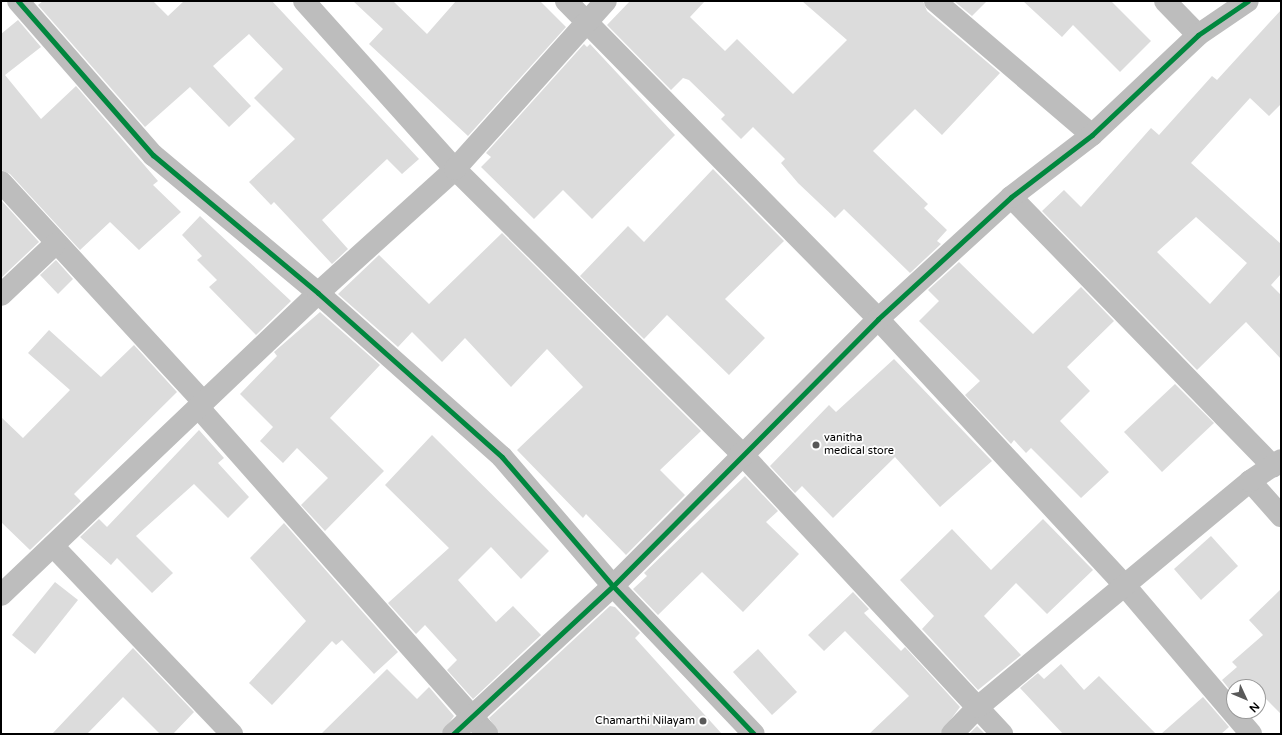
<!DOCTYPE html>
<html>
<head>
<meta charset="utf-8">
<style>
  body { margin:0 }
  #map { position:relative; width:1282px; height:735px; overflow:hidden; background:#fff; font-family:"Varela Round",sans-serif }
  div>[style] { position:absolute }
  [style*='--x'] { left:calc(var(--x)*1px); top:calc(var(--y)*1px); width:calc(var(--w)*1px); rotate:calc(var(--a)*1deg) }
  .building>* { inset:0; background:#dcdcdc }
  .minor>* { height:22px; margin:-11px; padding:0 11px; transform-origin:11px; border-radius:11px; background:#bdbdbd }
  .cycleway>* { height:5px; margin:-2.5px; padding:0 2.5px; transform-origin:2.5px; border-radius:2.5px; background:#00873e }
  .dots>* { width:11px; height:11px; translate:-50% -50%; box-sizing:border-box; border:2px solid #fff; border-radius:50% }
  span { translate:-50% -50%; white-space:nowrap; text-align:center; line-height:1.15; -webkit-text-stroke:3.5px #fff; paint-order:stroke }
  .poi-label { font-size:11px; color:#000 }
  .left { translate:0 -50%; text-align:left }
  .right { translate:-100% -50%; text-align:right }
  .frame { position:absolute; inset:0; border:2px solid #000; pointer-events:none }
  .north { position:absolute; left:1226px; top:679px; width:40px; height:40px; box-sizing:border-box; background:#fff; border:1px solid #999; border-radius:50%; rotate:134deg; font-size:11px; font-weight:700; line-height:16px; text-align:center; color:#000 }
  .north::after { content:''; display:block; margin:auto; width:14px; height:18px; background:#595959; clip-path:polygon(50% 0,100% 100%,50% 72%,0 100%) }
</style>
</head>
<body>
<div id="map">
  <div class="building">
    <i style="clip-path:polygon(43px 1px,153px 1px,168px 16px,184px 1px,272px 1px,419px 159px,402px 174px,387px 159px,322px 220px,348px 249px,332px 264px,274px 202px,271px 205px,249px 182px,295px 139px,254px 98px,283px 69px,249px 34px,213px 66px,251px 106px,229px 127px,190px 87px,145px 127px,38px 5px)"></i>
    <i style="clip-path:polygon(353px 1px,393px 1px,427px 34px,456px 1px,540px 1px,566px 27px,468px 136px,369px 44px,383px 29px)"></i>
    <i style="clip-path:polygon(630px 1px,705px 1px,690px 17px,725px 51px,737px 39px,793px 94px,847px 40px,802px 1px,923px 1px,927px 11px,1000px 73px,942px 135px,915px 109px,873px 151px,928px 204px,924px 208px,947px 230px,937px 241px,941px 244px,910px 273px,844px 209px,835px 218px,798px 183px,781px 163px,785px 159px,753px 127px,741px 139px,721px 119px,725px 115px,689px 80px,683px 78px,671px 90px,607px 25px)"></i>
    <i style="clip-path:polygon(954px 1px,987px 1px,972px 16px)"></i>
    <i style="clip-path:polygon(1023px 1px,1111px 1px,1151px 41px,1120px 72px,1073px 25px,1062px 37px)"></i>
    <i style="clip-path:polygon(evenodd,1281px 10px,1281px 104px,1269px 116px,1250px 98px,1191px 163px,1281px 244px,1281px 274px,1271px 285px,1281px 295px,1281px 359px,1246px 322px,1197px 370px,1042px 211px,1064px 190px,1081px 207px,1151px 128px,1159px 135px,1212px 76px,1217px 80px,1281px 10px,1196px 217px,1247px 263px,1210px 304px,1157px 252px,1196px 217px)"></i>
    <i style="clip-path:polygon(18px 20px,41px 47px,5px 75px,41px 119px,76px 86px,158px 181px,153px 185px,181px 212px,139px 250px,110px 222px,80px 250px,10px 174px,1px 170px,1px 34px)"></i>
    <i style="clip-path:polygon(584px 44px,587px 47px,590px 44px,675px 135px,592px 219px,563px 190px,534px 219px,481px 167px,491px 157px,486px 153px)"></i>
    <i style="clip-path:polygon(713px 169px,784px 241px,725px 299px,765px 338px,729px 375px,667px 315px,644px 339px,580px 276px,628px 226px,644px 242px)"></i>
    <i style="clip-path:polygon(1px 200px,39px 242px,1px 278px)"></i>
    <i style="clip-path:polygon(200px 216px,291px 301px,256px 335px,209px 287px,217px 280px,197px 260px,202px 256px,182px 235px)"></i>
    <i style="clip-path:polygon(502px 233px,701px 431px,660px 470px,685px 495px,626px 555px,586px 514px,583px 518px,517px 450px,583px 387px,547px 349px,511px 387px,465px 338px,442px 362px,412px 332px,398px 347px,338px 294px,379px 255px,429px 304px)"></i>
    <i style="clip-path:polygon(56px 260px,73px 279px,58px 294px,40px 275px)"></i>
    <i style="clip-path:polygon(959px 262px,1033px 334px,1081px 287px,1114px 321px,1067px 367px,1090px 391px,1060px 421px,1109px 472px,1081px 498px,1031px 448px,1026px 453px,1014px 440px,1011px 444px,965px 395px,980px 381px,919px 321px,939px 301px,928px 290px)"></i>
    <i style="clip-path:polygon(320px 312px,380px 365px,330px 418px,384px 471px,325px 531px,301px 505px,328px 478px,297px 448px,283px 463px,260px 441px,273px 427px,240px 394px,277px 356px,274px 352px)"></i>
    <i style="clip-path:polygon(49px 330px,101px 377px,134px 345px,177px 392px,74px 494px,81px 501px,30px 550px,1px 522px,1px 417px,23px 438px,70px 390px,28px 353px)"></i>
    <i style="clip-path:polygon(894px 359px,992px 461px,940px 507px,895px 457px,833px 518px,802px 486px,795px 493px,770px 466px,829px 405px,836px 412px)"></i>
    <i style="clip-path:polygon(1175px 384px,1214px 423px,1162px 472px,1124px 432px)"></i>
    <i style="clip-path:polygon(199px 430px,224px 458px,218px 463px,249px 497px,228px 518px,194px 484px,136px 536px,173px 573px,152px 593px,117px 558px,111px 565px,80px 537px,99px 519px,107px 527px)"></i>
    <i style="clip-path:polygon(432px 435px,549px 551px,521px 579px,491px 547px,458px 580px,496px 622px,513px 606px,541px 635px,473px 699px,447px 670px,457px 660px,425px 625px,416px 634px,388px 603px,449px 548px,385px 485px)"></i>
    <i style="clip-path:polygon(745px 476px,778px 511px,766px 522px,799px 554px,743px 612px,702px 572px,658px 615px,633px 589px,647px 576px,644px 573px)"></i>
    <i style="clip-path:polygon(1043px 519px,1093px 570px,1047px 614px,1016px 583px,984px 616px,1021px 655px,978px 690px,922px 629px,934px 616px,900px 580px,952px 529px,991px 570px)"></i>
    <i style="clip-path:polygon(284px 523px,398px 652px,374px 674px,342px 640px,336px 645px,332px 641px,272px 705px,249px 683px,306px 621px,250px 558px)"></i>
    <i style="clip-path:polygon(1211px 536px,1238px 566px,1201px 600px,1174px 569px)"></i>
    <i style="clip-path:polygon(55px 582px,78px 600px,35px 654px,12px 635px)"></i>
    <i style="clip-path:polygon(1281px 589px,1281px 714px,1264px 697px,1258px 702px,1258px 687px,1234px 687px,1234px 695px,1222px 680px,1237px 667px,1232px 662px,1263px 635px,1249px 620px)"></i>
    <i style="clip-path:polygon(853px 592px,869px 609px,864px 613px,901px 651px,905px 647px,960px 707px,940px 734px,869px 734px,909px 696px,845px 631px,824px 651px,808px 635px)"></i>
    <i style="clip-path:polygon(610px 606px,615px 607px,640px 633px,635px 638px,722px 734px,499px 734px,489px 718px)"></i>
    <i style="clip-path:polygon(133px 648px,194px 712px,173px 734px,160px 734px,123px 697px,87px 734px,52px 734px)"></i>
    <i style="clip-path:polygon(758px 649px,797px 692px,772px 715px,733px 672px)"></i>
    <i style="clip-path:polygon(1061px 664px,1084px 690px,1099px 676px,1156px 734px,1063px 734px,1020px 688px,1038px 673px,1044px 679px)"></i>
    <i style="clip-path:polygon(387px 669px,417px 699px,429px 687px,454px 716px,441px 734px,321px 734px)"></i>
    <i style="clip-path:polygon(1203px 697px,1229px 727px,1221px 734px,1161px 734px)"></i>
    <i style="clip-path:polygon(977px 726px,985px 734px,969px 734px)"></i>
  </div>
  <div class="minor">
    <i style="--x:18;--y:1;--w:205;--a:48.8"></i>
    <i style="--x:153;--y:155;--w:215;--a:39.9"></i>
    <i style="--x:318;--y:293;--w:246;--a:41.7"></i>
    <i style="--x:502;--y:457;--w:170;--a:49.3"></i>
    <i style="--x:613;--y:586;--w:204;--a:46.4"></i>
    <i style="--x:304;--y:1;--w:226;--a:48.1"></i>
    <i style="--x:455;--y:169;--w:403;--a:44.8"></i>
    <i style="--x:741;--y:453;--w:384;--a:47.1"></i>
    <i style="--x:566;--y:1;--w:445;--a:45.5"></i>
    <i style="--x:878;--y:319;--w:365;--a:47.2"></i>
    <i style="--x:1126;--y:587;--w:193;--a:49.6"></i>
    <i style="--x:935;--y:1;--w:206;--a:40.5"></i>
    <i style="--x:1165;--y:1;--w:47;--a:45.9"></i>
    <i style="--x:1;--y:182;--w:299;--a:47.4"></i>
    <i style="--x:1011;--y:197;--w:376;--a:45.8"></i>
    <i style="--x:1;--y:295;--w:74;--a:-43.4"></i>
    <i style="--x:199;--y:408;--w:435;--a:48.5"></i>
    <i style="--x:1250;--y:481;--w:47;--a:48.5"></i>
    <i style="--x:53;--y:546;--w:260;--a:46.4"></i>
    <i style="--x:1;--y:595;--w:438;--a:-43.6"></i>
    <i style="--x:318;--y:293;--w:185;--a:-42.1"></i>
    <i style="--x:455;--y:169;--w:226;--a:-48.1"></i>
    <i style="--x:453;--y:734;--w:218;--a:-42.8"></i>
    <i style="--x:613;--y:586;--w:376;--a:-45.2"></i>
    <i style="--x:878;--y:319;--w:180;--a:-42.5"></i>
    <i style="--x:1011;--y:197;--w:102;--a:-37.4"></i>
    <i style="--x:1092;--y:135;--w:146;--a:-43.3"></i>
    <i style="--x:1198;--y:35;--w:60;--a:-34.2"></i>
    <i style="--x:952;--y:734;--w:37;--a:-46"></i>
    <i style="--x:978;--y:707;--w:354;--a:-39.7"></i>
    <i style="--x:1250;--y:481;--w:37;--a:-34"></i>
  </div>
  <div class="cycleway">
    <i style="--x:18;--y:1;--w:205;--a:48.8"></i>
    <i style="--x:153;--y:155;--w:215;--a:39.9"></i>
    <i style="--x:318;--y:293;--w:246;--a:41.7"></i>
    <i style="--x:502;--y:457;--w:170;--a:49.3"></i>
    <i style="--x:613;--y:586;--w:204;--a:46.4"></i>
    <i style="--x:453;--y:734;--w:218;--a:-42.8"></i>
    <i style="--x:613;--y:586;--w:376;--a:-45.2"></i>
    <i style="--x:878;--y:319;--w:180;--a:-42.5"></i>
    <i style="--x:1011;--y:197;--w:102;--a:-37.4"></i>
    <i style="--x:1092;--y:135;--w:146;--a:-43.3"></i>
    <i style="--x:1198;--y:35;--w:60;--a:-34.2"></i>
  </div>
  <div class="dots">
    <i style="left:816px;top:445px;background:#595959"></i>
    <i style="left:703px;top:721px;background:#595959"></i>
  </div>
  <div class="poi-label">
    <span class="left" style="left:824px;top:445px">vanitha<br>medical store</span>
    <span class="right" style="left:695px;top:721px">Chamarthi Nilayam</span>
  </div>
  <div class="frame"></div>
  <div class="north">N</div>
</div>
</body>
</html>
